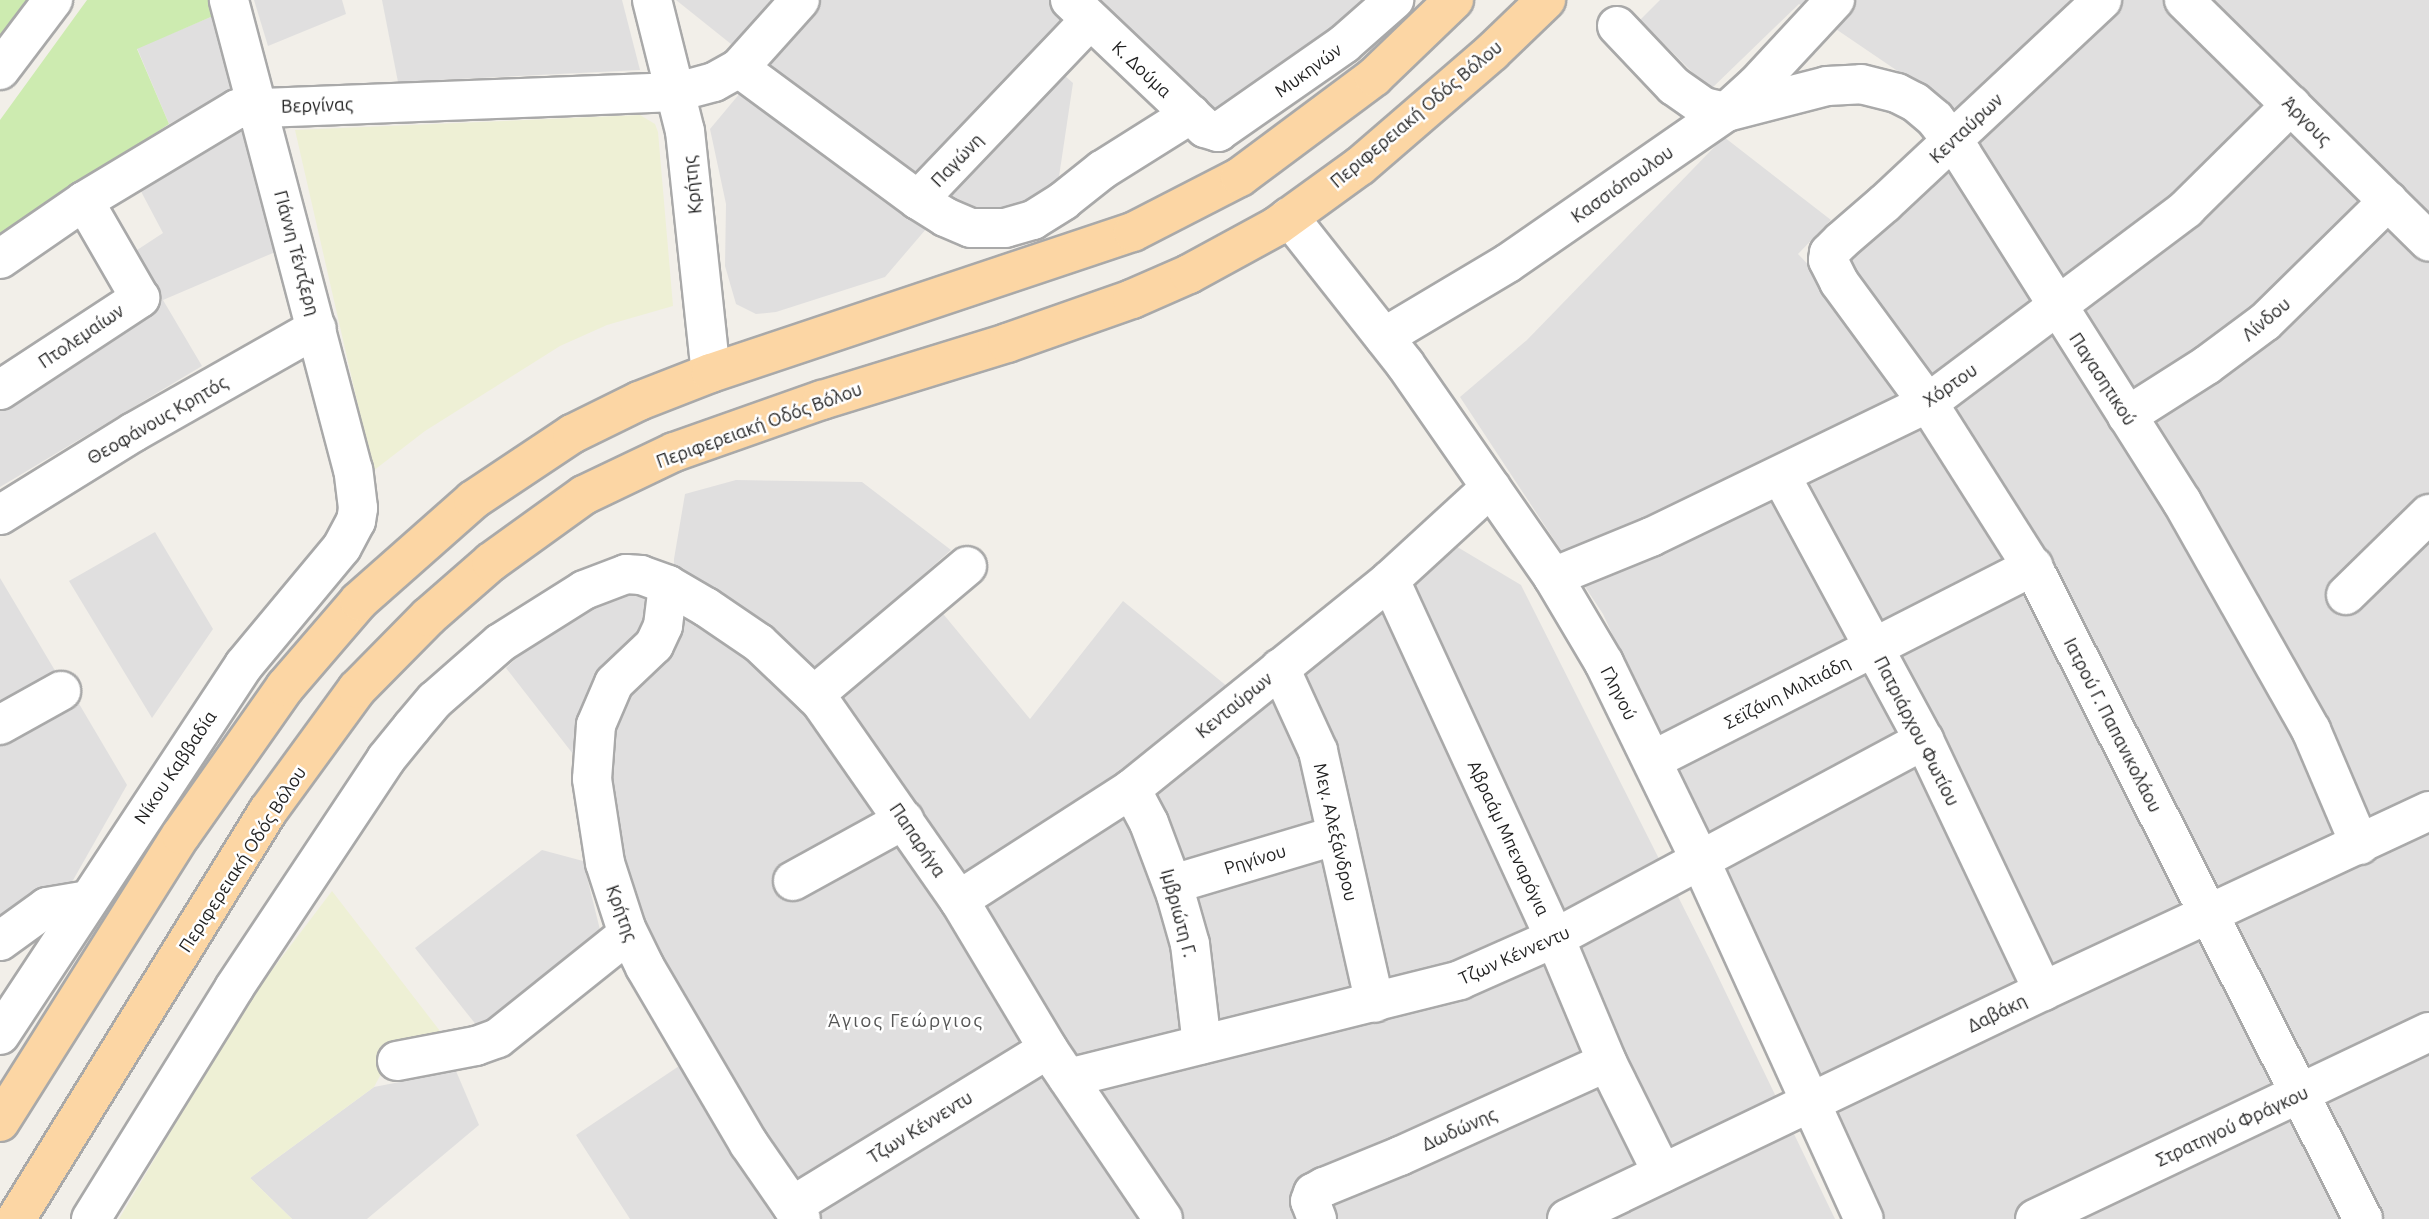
<!DOCTYPE html>
<html>
<head>
<meta charset="utf-8">
<style>
  body { margin:0 }
  #map { position:relative; width:2429px; height:1219px; overflow:hidden; background:#f2efe9; font-family:Ubuntu,sans-serif }
  div>[style] { position:absolute }
  [style*='--x'] { left:calc(var(--x)*1px); top:calc(var(--y)*1px); width:calc(var(--w)*1px); rotate:calc(var(--a)*1deg) }
  .residential>* { inset:0; background:#e0dfdf }
  .farmland>* { inset:0; background:#eef0d5 }
  .grass>* { inset:0; background:#cdebb0 }
  .roads { filter:drop-shadow(2px 0 #a9a9a9) drop-shadow(-2px 0 #a9a9a9) drop-shadow(0 2px #a9a9a9) drop-shadow(0 -2px #a9a9a9) }
  .minor>* { height:38px; margin:-19px; padding:0 19px; transform-origin:19px; border-radius:19px; background:#fff }
  .major>* { height:38px; margin:-19px; padding:0 19px; transform-origin:19px; border-radius:19px; background:#fcd6a4 }
  span { translate:-50% -50%; white-space:nowrap; text-align:center; line-height:1.15; -webkit-text-stroke:5px #fff; paint-order:stroke }
  .street-label { font-size:18px; color:#222 }
  .neighbourhood-label { font-size:19px; color:#555; letter-spacing:2px }
</style>
</head>
<body>
<div id="map">
  <div class="residential">
    <i style="clip-path:polygon(254px 0,342px 0,346px 14px,268px 46px)"></i>
    <i style="clip-path:polygon(382px 0,622px 0,640px 70px,398px 82px)"></i>
    <i style="clip-path:polygon(676px 0,1088px 0,1038px 52px,1073px 83px,1057px 190px,1019px 212px,985px 211px,950px 201px,885px 277px,776px 312px,756px 314px,736px 304px,725px 266px,726px 204px,710px 129px,761px 68px)"></i>
    <i style="clip-path:polygon(1095px 0,1368px 0,1347px 21px,1219px 117px)"></i>
    <i style="clip-path:polygon(1660px 0,2429px 0,2429px 1219px,1881px 1219px,1603px 614px,1460px 397px,1527px 340px,1724px 137px,1831px 220px,1798px 254px,1824px 281px,1981px 144px,1952px 108px,1799px 4px,1710px 90px,1640px 20px)"></i>
    <i style="clip-path:polygon(213px 16px,233px 90px,169px 124px,137px 48px)"></i>
    <i style="clip-path:polygon(242px 117px,280px 250px,163px 300px,202px 366px,0 487px,0 403px,162px 300px,134px 252px,163px 233px,136px 182px)"></i>
    <i style="clip-path:polygon(736px 480px,862px 482px,951px 550px,916px 581px,1030px 719px,1123px 601px,1256px 710px,1378px 618px,1454px 545px,1521px 585px,1711px 962px,1835px 1219px,630px 1219px,576px 1135px,706px 1048px,667px 980px,580px 763px,506px 668px,543px 633px,614px 590px,673px 599px,674px 559px,685px 494px)"></i>
    <i style="clip-path:polygon(155px 532px,213px 629px,152px 718px,69px 581px)"></i>
    <i style="clip-path:polygon(0 578px,57px 674px,0 707px)"></i>
    <i style="clip-path:polygon(75px 697px,127px 785px,72px 882px,0 926px,0 742px)"></i>
    <i style="clip-path:polygon(542px 850px,583px 861px,602px 938px,485px 1036px,415px 948px)"></i>
    <i style="clip-path:polygon(456px 1071px,479px 1125px,367px 1219px,292px 1219px,250px 1178px,374px 1087px)"></i>
  </div>
  <div class="farmland">
    <i style="clip-path:polygon(640px 115px,655px 124px,658px 132px,673px 306px,607px 325px,560px 346px,425px 431px,373px 471px,295px 130px)"></i>
    <i style="clip-path:polygon(332px 891px,440px 1031px,387px 1063px,374px 1087px,250px 1178px,292px 1219px,119px 1219px,247px 1003px)"></i>
  </div>
  <div class="grass">
    <i style="clip-path:polygon(0 0,33px 0,0 44px)"></i>
    <i style="clip-path:polygon(87px 0,208px 0,213px 16px,137px 49px,169px 124px,0 236px,0 120px)"></i>
  </div>
  <div class="roads">
    <div class="minor">
      <i style="--x:652;--y:0;--w:135;--a:75.9"></i>
      <i style="--x:685;--y:131;--w:243;--a:83.9"></i>
      <i style="--x:1070;--y:0;--w:186;--a:43.5"></i>
      <i style="--x:1205;--y:128;--w:14;--a:17"></i>
      <i style="--x:1218;--y:132;--w:154;--a:-34.9"></i>
      <i style="--x:1344;--y:44;--w:67;--a:-41.3"></i>
      <i style="--x:2102;--y:0;--w:297;--a:136.9"></i>
      <i style="--x:1885;--y:203;--w:58;--a:139.2"></i>
      <i style="--x:1841;--y:241;--w:17;--a:135"></i>
      <i style="--x:1829;--y:253;--w:7;--a:98"></i>
      <i style="--x:1828;--y:260;--w:25;--a:63"></i>
      <i style="--x:1839;--y:282;--w:150;--a:53.7"></i>
      <i style="--x:1928;--y:403;--w:201;--a:57.6"></i>
      <i style="--x:2036;--y:573;--w:724;--a:63.15"></i>
      <i style="--x:2184;--y:0;--w:344;--a:44.6"></i>
      <i style="--x:1617;--y:26;--w:83;--a:46.5"></i>
      <i style="--x:1674;--y:86;--w:37;--a:35"></i>
      <i style="--x:1704;--y:107;--w:23;--a:13"></i>
      <i style="--x:1726;--y:112;--w:104;--a:-14.4"></i>
      <i style="--x:1827;--y:86;--w:34;--a:-3"></i>
      <i style="--x:1861;--y:84;--w:37;--a:14"></i>
      <i style="--x:1897;--y:93;--w:20;--a:27"></i>
      <i style="--x:1915;--y:102;--w:26;--a:40"></i>
      <i style="--x:1935;--y:119;--w:44;--a:52.4"></i>
      <i style="--x:1962;--y:154;--w:412;--a:57.7"></i>
      <i style="--x:2182;--y:502;--w:262;--a:60.5"></i>
      <i style="--x:2311;--y:730;--w:125;--a:66.9"></i>
      <i style="--x:739;--y:68;--w:222;--a:36.4"></i>
      <i style="--x:918;--y:200;--w:249;--a:-46.3"></i>
      <i style="--x:0;--y:70;--w:88;--a:-52.9"></i>
      <i style="--x:918;--y:200;--w:32;--a:32"></i>
      <i style="--x:945;--y:217;--w:28;--a:23"></i>
      <i style="--x:971;--y:228;--w:34;--a:0"></i>
      <i style="--x:1005;--y:228;--w:29;--a:-16"></i>
      <i style="--x:1033;--y:220;--w:36;--a:-32"></i>
      <i style="--x:1063;--y:201;--w:50;--a:-38.5"></i>
      <i style="--x:1102;--y:170;--w:105;--a:-32.2"></i>
      <i style="--x:1289;--y:217;--w:187;--a:51.7"></i>
      <i style="--x:1405;--y:364;--w:259;--a:55.2"></i>
      <i style="--x:1553;--y:577;--w:100;--a:59.3"></i>
      <i style="--x:1604;--y:663;--w:221;--a:64"></i>
      <i style="--x:1701;--y:862;--w:392;--a:65.5"></i>
      <i style="--x:0;--y:259;--w:102;--a:-34.6"></i>
      <i style="--x:84;--y:201;--w:179;--a:-31"></i>
      <i style="--x:237;--y:109;--w:440;--a:-2.2"></i>
      <i style="--x:677;--y:92;--w:38;--a:-15"></i>
      <i style="--x:714;--y:82;--w:29;--a:-29"></i>
      <i style="--x:739;--y:68;--w:91;--a:-48.1"></i>
      <i style="--x:1384;--y:337;--w:144;--a:-30.8"></i>
      <i style="--x:1508;--y:263;--w:265;--a:-34.7"></i>
      <i style="--x:1726;--y:112;--w:40;--a:-42"></i>
      <i style="--x:1756;--y:85;--w:116;--a:-47.1"></i>
      <i style="--x:0;--y:390;--w:168;--a:-33.3"></i>
      <i style="--x:140;--y:298;--w:112;--a:-120"></i>
      <i style="--x:2127;--y:416;--w:95;--a:-32.5"></i>
      <i style="--x:2207;--y:365;--w:72;--a:-36.6"></i>
      <i style="--x:2265;--y:322;--w:173;--a:-44.5"></i>
      <i style="--x:1781;--y:476;--w:300;--a:61.6"></i>
      <i style="--x:1924;--y:740;--w:278;--a:64.6"></i>
      <i style="--x:0;--y:515;--w:158;--a:-31.8"></i>
      <i style="--x:134;--y:432;--w:210;--a:-29.6"></i>
      <i style="--x:1553;--y:577;--w:106;--a:-22.2"></i>
      <i style="--x:1651;--y:537;--w:308;--a:-25.8"></i>
      <i style="--x:1928;--y:403;--w:323;--a:-36.9"></i>
      <i style="--x:2186;--y:209;--w:148;--a:-44.7"></i>
      <i style="--x:1390;--y:580;--w:394;--a:65.3"></i>
      <i style="--x:1555;--y:938;--w:134;--a:67.2"></i>
      <i style="--x:1607;--y:1062;--w:124;--a:63.6"></i>
      <i style="--x:668;--y:585;--w:41;--a:97"></i>
      <i style="--x:663;--y:626;--w:21;--a:115"></i>
      <i style="--x:654;--y:645;--w:55;--a:136.5"></i>
      <i style="--x:614;--y:683;--w:46;--a:113.2"></i>
      <i style="--x:596;--y:725;--w:54;--a:94.2"></i>
      <i style="--x:592;--y:779;--w:85;--a:81.2"></i>
      <i style="--x:605;--y:863;--w:68;--a:72.1"></i>
      <i style="--x:626;--y:928;--w:43;--a:64"></i>
      <i style="--x:645;--y:967;--w:205;--a:59.6"></i>
      <i style="--x:749;--y:1144;--w:91;--a:55.3"></i>
      <i style="--x:2346;--y:595;--w:116;--a:-44.3"></i>
      <i style="--x:1280;--y:668;--w:91;--a:65.4"></i>
      <i style="--x:1318;--y:751;--w:258;--a:77.3"></i>
      <i style="--x:814;--y:695;--w:200;--a:-40.1"></i>
      <i style="--x:0;--y:725;--w:70;--a:-29.1"></i>
      <i style="--x:1653;--y:760;--w:427;--a:-27"></i>
      <i style="--x:1131;--y:789;--w:38;--a:62"></i>
      <i style="--x:1149;--y:823;--w:77;--a:69.4"></i>
      <i style="--x:1176;--y:895;--w:51;--a:74.1"></i>
      <i style="--x:1190;--y:944;--w:101;--a:83.2"></i>
      <i style="--x:793;--y:881;--w:127;--a:-28.8"></i>
      <i style="--x:1173;--y:884;--w:171;--a:-16.6"></i>
      <i style="--x:959;--y:900;--w:205;--a:-32.8"></i>
      <i style="--x:1131;--y:789;--w:333;--a:-38.9"></i>
      <i style="--x:1390;--y:580;--w:137;--a:-42.6"></i>
      <i style="--x:0;--y:941;--w:58;--a:-35.9"></i>
      <i style="--x:47;--y:907;--w:42;--a:-9.7"></i>
      <i style="--x:0;--y:1035;--w:443;--a:-56.6"></i>
      <i style="--x:244;--y:665;--w:153;--a:-50.3"></i>
      <i style="--x:342;--y:547;--w:30;--a:-62"></i>
      <i style="--x:356;--y:521;--w:13;--a:-81"></i>
      <i style="--x:358;--y:508;--w:38;--a:-97"></i>
      <i style="--x:353;--y:470;--w:486;--a:-104.8"></i>
      <i style="--x:397;--y:1061;--w:80;--a:-10.8"></i>
      <i style="--x:476;--y:1046;--w:23;--a:-20"></i>
      <i style="--x:498;--y:1038;--w:166;--a:-38.7"></i>
      <i style="--x:1068;--y:1078;--w:404;--a:-14"></i>
      <i style="--x:1460;--y:980;--w:104;--a:-23.9"></i>
      <i style="--x:1555;--y:938;--w:419;--a:-28.2"></i>
      <i style="--x:792;--y:1206;--w:300;--a:-31.5"></i>
      <i style="--x:91;--y:1219;--w:272;--a:-58.2"></i>
      <i style="--x:234;--y:988;--w:275;--a:-56.4"></i>
      <i style="--x:386;--y:759;--w:41;--a:-50.9"></i>
      <i style="--x:412;--y:727;--w:35;--a:-50"></i>
      <i style="--x:435;--y:700;--w:86;--a:-41.2"></i>
      <i style="--x:500;--y:643;--w:99;--a:-32.2"></i>
      <i style="--x:584;--y:590;--w:45;--a:-20.9"></i>
      <i style="--x:626;--y:574;--w:15;--a:4"></i>
      <i style="--x:641;--y:575;--w:29;--a:20"></i>
      <i style="--x:668;--y:585;--w:44;--a:30.1"></i>
      <i style="--x:706;--y:607;--w:64;--a:34.2"></i>
      <i style="--x:759;--y:643;--w:84;--a:43.6"></i>
      <i style="--x:820;--y:701;--w:243;--a:55.1"></i>
      <i style="--x:959;--y:900;--w:174;--a:59.1"></i>
      <i style="--x:1048;--y:1049;--w:205;--a:55.9"></i>
      <i style="--x:1317;--y:1219;--w:19;--a:-111"></i>
      <i style="--x:1310;--y:1201;--w:9;--a:-69"></i>
      <i style="--x:1313;--y:1193;--w:13;--a:-29"></i>
      <i style="--x:1324;--y:1187;--w:82;--a:-22.2"></i>
      <i style="--x:1400;--y:1156;--w:227;--a:-24.4"></i>
      <i style="--x:1567;--y:1219;--w:528;--a:-25.59"></i>
      <i style="--x:2043;--y:991;--w:426;--a:-25"></i>
      <i style="--x:2035;--y:1219;--w:436;--a:-25.4"></i>
    </div>
    <div class="major">
      <i style="--x:0;--y:1122;--w:339;--a:-57.8"></i>
      <i style="--x:181;--y:835;--w:181;--a:-54.9"></i>
      <i style="--x:285;--y:687;--w:113;--a:-49.3"></i>
      <i style="--x:359;--y:601;--w:152;--a:-41.5"></i>
      <i style="--x:473;--y:500;--w:119;--a:-33.7"></i>
      <i style="--x:572;--y:434;--w:75;--a:-26.2"></i>
      <i style="--x:639;--y:401;--w:77;--a:-21.3"></i>
      <i style="--x:711;--y:373;--w:445;--a:-18.5"></i>
      <i style="--x:1133;--y:232;--w:120;--a:-27.2"></i>
      <i style="--x:1240;--y:177;--w:167;--a:-36.7"></i>
      <i style="--x:1374;--y:77;--w:111;--a:-43.9"></i>
      <i style="--x:16;--y:1219;--w:480;--a:-58.3"></i>
      <i style="--x:268;--y:811;--w:151;--a:-53.9"></i>
      <i style="--x:357;--y:689;--w:101;--a:-45.4"></i>
      <i style="--x:428;--y:617;--w:84;--a:-41.1"></i>
      <i style="--x:491;--y:562;--w:115;--a:-35.8"></i>
      <i style="--x:584;--y:495;--w:100;--a:-25.5"></i>
      <i style="--x:674;--y:452;--w:157;--a:-19.4"></i>
      <i style="--x:822;--y:400;--w:194;--a:-17.1"></i>
      <i style="--x:1007;--y:343;--w:133;--a:-19.4"></i>
      <i style="--x:1132;--y:299;--w:62;--a:-23.7"></i>
      <i style="--x:1189;--y:274;--w:100;--a:-28.6"></i>
      <i style="--x:1277;--y:226;--w:102;--a:-35.9"></i>
      <i style="--x:1360;--y:166;--w:174;--a:-40.8"></i>
      <i style="--x:1492;--y:52;--w:75;--a:-43.9"></i>
    </div>
  </div>
  <div class="street-label">
    <span style="left:1142px;top:69px;rotate:43deg">Κ. Δούμα</span>
    <span style="left:1308px;top:70px;rotate:-36deg">Μυκηνών</span>
    <span style="left:317px;top:105px;rotate:-2deg">Βεργίνας</span>
    <span style="left:1416px;top:114px;rotate:-40deg">Περιφερειακή Οδός Βόλου</span>
    <span style="left:2307px;top:121px;rotate:45deg">Άργους</span>
    <span style="left:1966px;top:128px;rotate:-43deg">Κενταύρων</span>
    <span style="left:957px;top:160px;rotate:-46deg">Παγώνη</span>
    <span style="left:1622px;top:184px;rotate:-35deg">Κασσιόπουλου</span>
    <span style="left:692px;top:185px;rotate:-96deg">Κρήτης</span>
    <span style="left:297px;top:253px;rotate:75deg">ΓΙάννη Τέντζερη</span>
    <span style="left:2266px;top:319px;rotate:-40deg">Λίνδου</span>
    <span style="left:81px;top:336px;rotate:-34deg">Πτολεμαίων</span>
    <span style="left:2103px;top:379px;rotate:57deg">Παγασητικού</span>
    <span style="left:1950px;top:385px;rotate:-35deg">Χόρτου</span>
    <span style="left:157px;top:420px;rotate:-30deg">Θεοφάνους Κρητός</span>
    <span style="left:759px;top:425px;rotate:-20deg">Περιφερειακή Οδός Βόλου</span>
    <span style="left:1787px;top:692px;rotate:-27deg">Σεϊζάνη Μιλτιάδη</span>
    <span style="left:1619px;top:693px;rotate:63deg">Γληνού</span>
    <span style="left:1234px;top:705px;rotate:-39deg">Κενταύρων</span>
    <span style="left:2113px;top:725px;rotate:63deg">Ιατρού Γ. Παπανικολάου</span>
    <span style="left:1917px;top:731px;rotate:63deg">Πατριάρχου Φωτίου</span>
    <span style="left:175px;top:767px;rotate:-56deg">Νίκου Καββαδία</span>
    <span style="left:1336px;top:832px;rotate:77deg">Μεγ. Αλεξάνδρου</span>
    <span style="left:1509px;top:838px;rotate:65deg">Αβραάμ Μπεναρόγια</span>
    <span style="left:918px;top:840px;rotate:56deg">Παπαρήγα</span>
    <span style="left:242px;top:859px;rotate:-57deg">Περιφερειακή Οδός Βόλου</span>
    <span style="left:1255px;top:859px;rotate:-17deg">Ρηγίνου</span>
    <span style="left:622px;top:913px;rotate:70deg">Κρήτης</span>
    <span style="left:1179px;top:913px;rotate:75deg">Ιμβριώτη Γ.</span>
    <span style="left:1514px;top:955px;rotate:-24deg">Τζων Κέννεντυ</span>
    <span style="left:1997px;top:1013px;rotate:-26deg">Δαβάκη</span>
    <span style="left:2232px;top:1126px;rotate:-25deg">Στρατηγού Φράγκου</span>
    <span style="left:920px;top:1127px;rotate:-32deg">Τζων Κέννεντυ</span>
    <span style="left:1459px;top:1129px;rotate:-24deg">Δωδώνης</span>
  </div>
  <div class="neighbourhood-label">
    <span style="left:906px;top:1021px">Άγιος Γεώργιος</span>
  </div>
</div>
</body>
</html>
